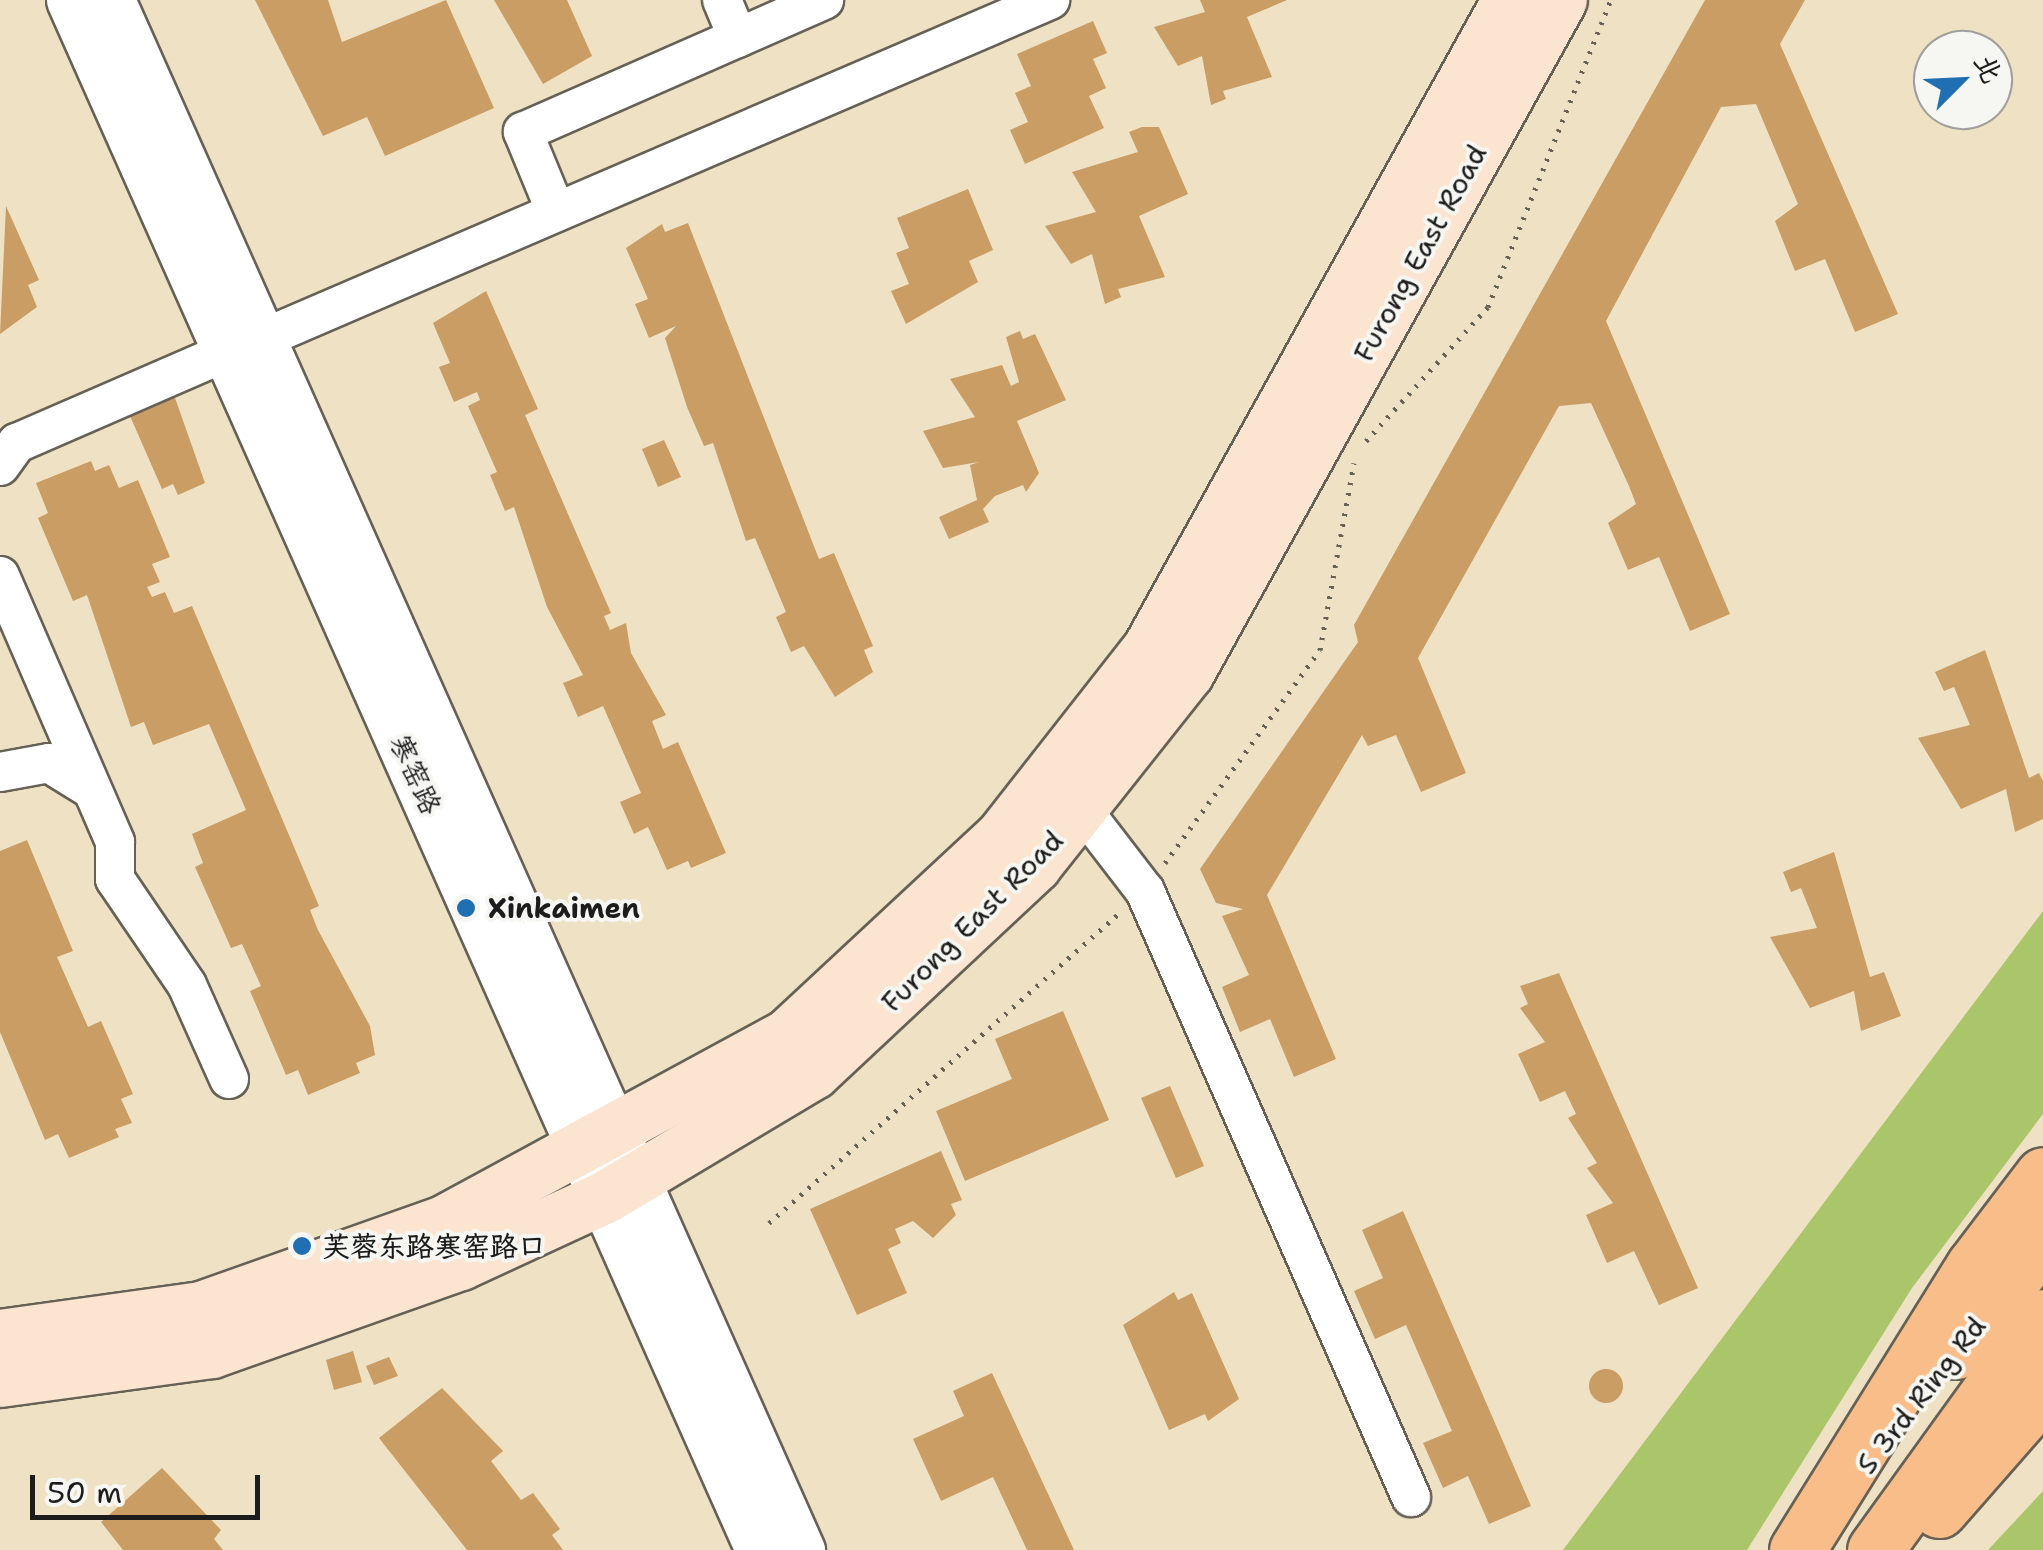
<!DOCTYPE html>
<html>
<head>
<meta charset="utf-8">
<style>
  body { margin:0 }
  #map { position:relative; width:2043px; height:1550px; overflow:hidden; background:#efe1c3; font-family:"Shantell Sans","LXGW WenKai TC",sans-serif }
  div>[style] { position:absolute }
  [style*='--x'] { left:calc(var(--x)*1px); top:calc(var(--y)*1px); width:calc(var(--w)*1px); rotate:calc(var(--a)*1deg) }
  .green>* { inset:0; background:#abc56b }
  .building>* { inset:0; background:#ca9d64 }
  .round { border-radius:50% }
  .path>* { height:5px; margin-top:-2.5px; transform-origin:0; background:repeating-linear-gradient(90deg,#666156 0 2.5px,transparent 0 10.5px) }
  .roads { filter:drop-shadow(2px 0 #666156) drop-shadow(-2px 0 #666156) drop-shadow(0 2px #666156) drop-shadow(0 -2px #666156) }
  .minor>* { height:38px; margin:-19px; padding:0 19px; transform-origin:19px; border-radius:19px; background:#fff }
  .tertiary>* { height:45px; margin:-22.5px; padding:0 22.5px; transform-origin:22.5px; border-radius:22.5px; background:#fff }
  .secondary>* { height:52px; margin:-26px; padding:0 26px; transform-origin:26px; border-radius:26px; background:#fce5d0 }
  .trunk>* { height:55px; margin:-27.5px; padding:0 27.5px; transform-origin:27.5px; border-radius:27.5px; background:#f8bd89 }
  .dots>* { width:28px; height:28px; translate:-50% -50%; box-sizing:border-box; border:5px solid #f6f6f2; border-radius:50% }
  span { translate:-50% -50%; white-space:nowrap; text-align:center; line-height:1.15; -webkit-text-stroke:8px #f6f6f2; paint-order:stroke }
  .street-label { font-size:28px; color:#1c1c1c }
  .poi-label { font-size:28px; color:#1c1c1c; font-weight:700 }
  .left { translate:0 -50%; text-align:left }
  .north { position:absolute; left:1913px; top:30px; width:100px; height:100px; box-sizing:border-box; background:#f6f6f2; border:2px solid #9f9f9c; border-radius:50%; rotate:66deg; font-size:28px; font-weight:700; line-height:40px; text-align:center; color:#1c1c1c }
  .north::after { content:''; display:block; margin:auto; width:35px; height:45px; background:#1f6fb2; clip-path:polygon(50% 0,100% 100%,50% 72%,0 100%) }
  .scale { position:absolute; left:30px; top:1475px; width:230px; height:45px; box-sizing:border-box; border:5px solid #1c1c1c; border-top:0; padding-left:12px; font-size:30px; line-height:35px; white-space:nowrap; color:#1c1c1c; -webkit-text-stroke:8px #f6f6f2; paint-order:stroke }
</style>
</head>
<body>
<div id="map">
  <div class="green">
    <i style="clip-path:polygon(2043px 911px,2043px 1114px,1912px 1288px,1747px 1550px,1563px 1550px)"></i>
    <i style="clip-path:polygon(2043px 1491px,2043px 1550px,1988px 1550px)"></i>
  </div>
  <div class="building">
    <i style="clip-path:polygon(255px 0,328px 0,342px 42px,446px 0,494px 108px,385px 156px,367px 117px,323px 136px)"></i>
    <i style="clip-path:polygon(494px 0,567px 0,592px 56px,543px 84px)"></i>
    <i style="clip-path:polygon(1200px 0,1287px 0,1247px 17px,1272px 77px,1223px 91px,1226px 99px,1211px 105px,1202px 56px,1178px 66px,1154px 27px,1205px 12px)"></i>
    <i style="clip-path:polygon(1705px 0,1805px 0,1780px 44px,1898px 314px,1855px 332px,1825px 259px,1795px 271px,1775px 221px,1798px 204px,1756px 104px,1721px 107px,1606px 321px,1730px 614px,1690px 631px,1659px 557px,1628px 570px,1608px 523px,1636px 504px,1629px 486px,1591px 403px,1559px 406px,1418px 658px,1466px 773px,1421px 792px,1396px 735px,1368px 746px,1362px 735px,1267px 895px,1336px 1059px,1294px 1077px,1270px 1019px,1240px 1032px,1222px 987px,1249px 975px,1222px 916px,1243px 909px,1216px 903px,1200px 869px,1358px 642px,1354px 625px)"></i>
    <i style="clip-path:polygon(1093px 21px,1107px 53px,1093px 59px,1106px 88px,1089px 96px,1104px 128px,1025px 164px,1010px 130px,1028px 122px,1015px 93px,1031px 86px,1017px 54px)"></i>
    <i style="clip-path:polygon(1142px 127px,1159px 127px,1188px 194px,1139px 216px,1165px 277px,1118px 289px,1121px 297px,1105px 304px,1092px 254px,1071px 264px,1045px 226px,1096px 212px,1072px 172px,1138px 152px,1129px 132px)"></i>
    <i style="clip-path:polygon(968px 189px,993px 250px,969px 261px,978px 282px,906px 324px,891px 291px,909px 284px,896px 253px,909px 248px,897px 218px)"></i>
    <i style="clip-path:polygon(6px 206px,39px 280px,28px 285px,37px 307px,0 334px)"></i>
    <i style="clip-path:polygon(688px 223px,819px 559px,834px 553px,873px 646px,864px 650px,873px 672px,835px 697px,804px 646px,791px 652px,776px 617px,786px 612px,755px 538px,746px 541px,713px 443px,704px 446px,687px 407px,665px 338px,676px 326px,649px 338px,635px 304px,648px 299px,626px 248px,662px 224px,665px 232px)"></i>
    <i style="clip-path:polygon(486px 291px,538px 409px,525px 415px,611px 613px,604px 616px,610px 630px,626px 623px,631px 653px,666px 715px,652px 721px,663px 749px,678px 742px,726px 853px,691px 868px,688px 861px,667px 870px,648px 827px,634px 834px,620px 802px,641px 793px,603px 706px,578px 717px,563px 683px,583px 675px,547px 607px,514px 507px,505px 511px,490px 475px,497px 472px,468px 406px,480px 400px,477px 392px,454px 402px,439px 367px,450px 363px,433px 323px)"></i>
    <i style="clip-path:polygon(1020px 331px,1023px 339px,1035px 334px,1066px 400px,1017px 421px,1039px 473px,1026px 492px,1023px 485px,995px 496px,983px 509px,989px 522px,949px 539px,939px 517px,977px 500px,970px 465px,979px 462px,943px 468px,923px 431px,975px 417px,950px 379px,1002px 365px,1011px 386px,1019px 382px,1006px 337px)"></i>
    <i style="clip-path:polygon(174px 395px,205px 483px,178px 495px,173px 484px,162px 489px,130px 416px)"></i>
    <i style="clip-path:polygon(664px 440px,681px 477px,658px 487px,642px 449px)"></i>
    <i style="clip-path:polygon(91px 461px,95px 471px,109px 465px,119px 488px,138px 480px,170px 557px,152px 564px,160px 582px,147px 587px,152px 597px,165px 592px,174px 613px,192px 606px,319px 906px,310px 910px,318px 930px,370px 1026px,375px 1055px,356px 1063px,360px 1073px,308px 1095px,298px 1070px,286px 1075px,250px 991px,261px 986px,242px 944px,231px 948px,195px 867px,203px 863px,192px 834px,246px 810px,209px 724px,153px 745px,144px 722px,131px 727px,87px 595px,73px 601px,38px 518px,48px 513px,36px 483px)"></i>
    <i style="clip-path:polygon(1985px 650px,2029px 778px,2039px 773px,2043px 781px,2043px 819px,2015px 832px,2006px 789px,1961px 809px,1918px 738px,1970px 725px,1954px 687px,1944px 691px,1935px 672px)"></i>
    <i style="clip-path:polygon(27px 840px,73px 951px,57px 957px,88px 1027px,101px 1021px,133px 1094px,121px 1099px,132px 1123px,115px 1129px,119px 1137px,69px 1158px,58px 1134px,45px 1140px,0 1032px,0 851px)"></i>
    <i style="clip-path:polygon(1834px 852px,1870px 977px,1884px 972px,1901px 1016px,1861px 1031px,1854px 991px,1810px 1008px,1770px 937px,1817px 928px,1801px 888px,1791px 892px,1783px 872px)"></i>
    <i style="clip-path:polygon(1559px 973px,1698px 1288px,1659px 1305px,1634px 1251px,1607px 1263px,1586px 1215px,1613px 1203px,1587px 1168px,1597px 1163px,1568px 1118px,1576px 1114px,1565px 1091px,1540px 1102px,1518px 1054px,1545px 1042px,1520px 1008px,1528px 1004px,1520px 986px)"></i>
    <i style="clip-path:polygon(1063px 1011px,1109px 1120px,965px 1181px,936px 1111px,1012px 1079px,995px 1039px)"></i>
    <i style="clip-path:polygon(1170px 1086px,1204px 1166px,1176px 1178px,1141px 1098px)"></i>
    <i style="clip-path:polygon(941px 1151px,962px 1200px,951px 1204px,956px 1215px,933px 1238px,913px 1221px,895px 1229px,901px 1243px,888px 1249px,907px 1293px,857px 1315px,810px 1209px)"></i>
    <i style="clip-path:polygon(1403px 1211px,1531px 1506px,1489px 1524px,1468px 1476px,1443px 1488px,1423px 1443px,1452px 1431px,1406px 1325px,1375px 1339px,1354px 1291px,1383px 1278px,1362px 1230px)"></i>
    <i style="clip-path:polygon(1174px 1292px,1178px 1300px,1192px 1293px,1239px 1399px,1208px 1421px,1205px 1414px,1169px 1430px,1123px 1325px)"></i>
    <i style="clip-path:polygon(353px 1351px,362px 1382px,334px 1390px,326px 1360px)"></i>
    <i style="clip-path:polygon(389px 1357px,398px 1376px,374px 1385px,366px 1366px)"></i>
    <i class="round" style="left:1589px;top:1369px;width:34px;height:34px"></i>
    <i style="clip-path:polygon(992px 1373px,1074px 1550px,1027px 1550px,993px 1477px,941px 1501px,913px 1439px,964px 1416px,953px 1391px)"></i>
    <i style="clip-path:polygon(442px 1388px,503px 1451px,491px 1461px,521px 1500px,533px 1493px,560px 1529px,552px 1535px,563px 1550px,467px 1550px,379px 1438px)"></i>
    <i style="clip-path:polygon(162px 1468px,221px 1530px,214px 1539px,223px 1550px,123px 1550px,101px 1522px)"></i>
  </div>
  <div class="path">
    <i style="--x:1366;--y:441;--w:181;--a:-47.7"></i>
    <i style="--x:1488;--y:307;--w:331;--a:-68.2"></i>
    <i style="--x:1165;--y:863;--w:263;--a:-54"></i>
    <i style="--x:1320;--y:650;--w:190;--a:-79.7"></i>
    <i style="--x:769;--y:1223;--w:465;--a:-41.5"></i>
  </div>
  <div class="roads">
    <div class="minor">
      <i style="--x:722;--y:0;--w:41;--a:67.2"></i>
      <i style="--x:556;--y:212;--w:87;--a:-112.4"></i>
      <i style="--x:523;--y:132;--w:329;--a:-23.7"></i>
      <i style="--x:264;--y:338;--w:856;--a:-23.27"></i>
      <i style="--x:0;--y:466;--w:29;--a:-54"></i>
      <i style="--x:17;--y:443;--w:228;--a:-23.5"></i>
      <i style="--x:0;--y:576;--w:290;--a:66.6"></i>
      <i style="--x:115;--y:842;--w:37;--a:90"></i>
      <i style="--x:115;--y:879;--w:128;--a:55.8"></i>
      <i style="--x:187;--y:985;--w:103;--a:65.9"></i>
      <i style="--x:0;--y:772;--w:50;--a:-10.4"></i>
      <i style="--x:49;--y:763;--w:49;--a:31.8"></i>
      <i style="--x:1081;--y:808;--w:105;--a:52.4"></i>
      <i style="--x:1145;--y:891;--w:662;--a:66.3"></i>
    </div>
    <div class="tertiary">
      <i style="--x:69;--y:0;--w:1696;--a:66.03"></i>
      <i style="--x:112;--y:0;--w:1697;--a:66"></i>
    </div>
    <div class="secondary">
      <i style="--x:0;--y:1336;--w:203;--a:-7.9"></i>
      <i style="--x:201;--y:1308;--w:258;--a:-19.5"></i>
      <i style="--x:444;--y:1222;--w:390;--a:-28.5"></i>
      <i style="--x:787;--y:1036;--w:294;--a:-42.9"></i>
      <i style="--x:1002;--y:836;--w:240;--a:-51.9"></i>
      <i style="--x:1150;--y:647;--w:740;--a:-60.98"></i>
      <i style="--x:0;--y:1381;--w:214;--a:-7.8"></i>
      <i style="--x:212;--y:1352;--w:264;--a:-19.5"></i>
      <i style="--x:461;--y:1264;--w:160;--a:-24.8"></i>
      <i style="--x:606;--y:1197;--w:242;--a:-30.8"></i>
      <i style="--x:814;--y:1073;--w:303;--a:-43.1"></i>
      <i style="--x:1035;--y:866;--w:246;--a:-51.6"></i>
      <i style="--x:1188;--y:673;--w:769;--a:-61"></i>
    </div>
    <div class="trunk">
      <i style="--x:1956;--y:1351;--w:141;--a:-51.9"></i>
      <i style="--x:1939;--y:1510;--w:158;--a:-48.8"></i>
      <i style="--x:1797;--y:1550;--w:335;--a:-58.1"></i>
      <i style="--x:1974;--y:1266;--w:114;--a:-52.8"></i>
      <i style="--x:1875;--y:1550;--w:287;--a:-54.2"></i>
    </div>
  </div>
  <div class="dots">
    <i style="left:466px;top:908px;background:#1f6fb2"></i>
    <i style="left:302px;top:1246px;background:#1f6fb2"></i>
  </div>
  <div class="street-label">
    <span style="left:1420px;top:253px;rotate:-61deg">Furong East Road</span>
    <span style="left:416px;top:774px;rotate:66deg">寒窑路</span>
    <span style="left:972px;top:921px;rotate:-45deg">Furong East Road</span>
    <span style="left:1921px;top:1395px;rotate:-52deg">S 3rd Ring Rd</span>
  </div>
  <div class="poi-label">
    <span class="left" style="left:488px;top:908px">Xinkaimen</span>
    <span class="left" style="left:322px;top:1246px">芙蓉东路寒窑路口</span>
  </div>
  <div class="north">北</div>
  <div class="scale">50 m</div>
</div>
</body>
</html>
